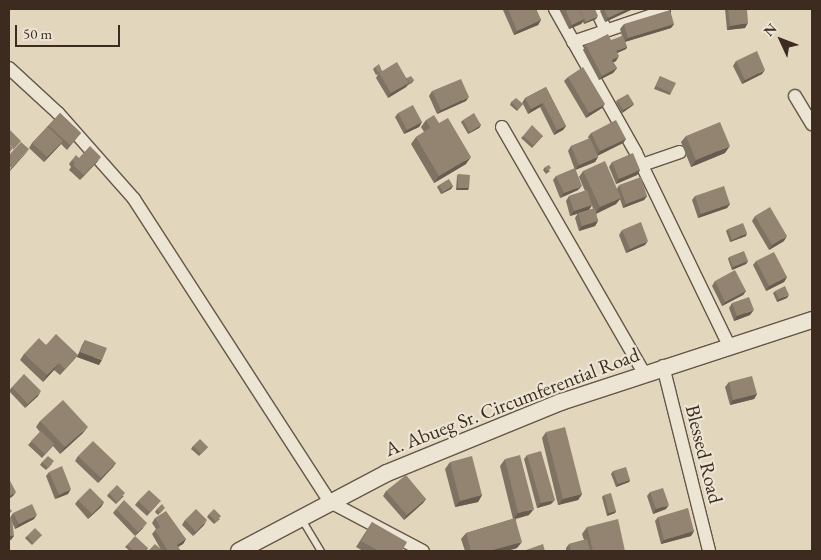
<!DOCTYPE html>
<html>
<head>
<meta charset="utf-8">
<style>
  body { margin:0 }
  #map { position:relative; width:821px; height:560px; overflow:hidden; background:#e2d7bd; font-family:"EB Garamond",serif }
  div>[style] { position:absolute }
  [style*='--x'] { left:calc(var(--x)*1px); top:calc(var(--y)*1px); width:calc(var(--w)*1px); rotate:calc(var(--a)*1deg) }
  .roads { filter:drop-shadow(1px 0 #665647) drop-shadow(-1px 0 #665647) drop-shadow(0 1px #665647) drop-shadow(0 -1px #665647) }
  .service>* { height:6px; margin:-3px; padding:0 3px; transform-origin:3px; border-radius:3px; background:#ece5d4 }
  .minor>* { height:12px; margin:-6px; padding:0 6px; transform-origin:6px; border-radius:6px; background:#ece5d4 }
  .tertiary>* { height:16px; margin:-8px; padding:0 8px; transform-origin:8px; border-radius:8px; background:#ece5d4 }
  .wall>* { inset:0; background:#7e7262 }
  .shaded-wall>* { inset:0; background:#675c50 }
  .building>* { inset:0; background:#938472 }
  span { translate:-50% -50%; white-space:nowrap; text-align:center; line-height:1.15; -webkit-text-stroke:4.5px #ece5d4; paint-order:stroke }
  .street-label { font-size:20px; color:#3d2b20 }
  .frame { position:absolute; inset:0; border:10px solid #3d2b20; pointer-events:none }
  .north { position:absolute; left:756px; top:15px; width:50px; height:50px; -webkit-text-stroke:4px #ece5d4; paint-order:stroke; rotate:313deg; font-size:14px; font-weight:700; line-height:20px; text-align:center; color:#3d2b20 }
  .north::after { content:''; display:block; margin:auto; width:18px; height:22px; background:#3d2b20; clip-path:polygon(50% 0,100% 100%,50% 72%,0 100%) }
  .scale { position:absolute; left:15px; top:25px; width:105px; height:22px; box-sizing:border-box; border:2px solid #3d2b20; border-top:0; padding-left:6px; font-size:15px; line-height:18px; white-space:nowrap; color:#3d2b20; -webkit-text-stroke:4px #ece5d4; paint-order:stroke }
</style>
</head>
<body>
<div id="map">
  <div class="roads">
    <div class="service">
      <i style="--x:301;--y:518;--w:39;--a:59"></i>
    </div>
    <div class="minor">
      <i style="--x:555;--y:9;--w:165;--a:60.6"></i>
      <i style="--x:636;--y:153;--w:213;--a:64.2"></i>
      <i style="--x:596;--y:9;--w:23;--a:65"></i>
      <i style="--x:573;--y:42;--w:96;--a:-18.8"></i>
      <i style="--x:9;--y:68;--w:67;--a:42.6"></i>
      <i style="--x:58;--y:113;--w:115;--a:48.5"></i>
      <i style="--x:134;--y:199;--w:361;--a:57.1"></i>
      <i style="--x:330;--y:502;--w:105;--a:27.8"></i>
      <i style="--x:795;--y:96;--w:33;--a:59"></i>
      <i style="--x:502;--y:127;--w:284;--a:60"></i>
      <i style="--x:642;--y:165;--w:40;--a:-18.9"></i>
      <i style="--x:663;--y:366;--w:191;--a:76"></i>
    </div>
    <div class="tertiary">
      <i style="--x:239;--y:551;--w:167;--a:-27.8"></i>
      <i style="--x:387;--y:473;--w:188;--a:-22.2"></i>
      <i style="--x:561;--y:402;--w:264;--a:-18.1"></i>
    </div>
  </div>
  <div class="wall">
    <i style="clip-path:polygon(559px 9px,579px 9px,580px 10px,596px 19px,584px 24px,583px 22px,581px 24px,569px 29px)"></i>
    <i style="clip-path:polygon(602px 9px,633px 9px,605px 22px,600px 11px)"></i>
    <i style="clip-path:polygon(725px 9px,747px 9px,745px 28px,727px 30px)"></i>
    <i style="clip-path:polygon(503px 10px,503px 9px,536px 9px,541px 20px,538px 25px,514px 35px)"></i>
    <i style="clip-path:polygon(624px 24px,674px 24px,671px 28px,625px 42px,627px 47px,626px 49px,617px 53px,616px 61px,613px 62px,617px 68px,613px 73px,599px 80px,583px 50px,586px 45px,611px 41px,622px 36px,620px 29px)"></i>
    <i style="clip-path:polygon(736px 61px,762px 74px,742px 84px,733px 66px)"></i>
    <i style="clip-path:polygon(375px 67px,382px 71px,414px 80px,412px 83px,408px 85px,406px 87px,388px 98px,376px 78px,378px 74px,376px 75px,373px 69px)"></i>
    <i style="clip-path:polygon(660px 76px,671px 93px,670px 95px,654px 89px)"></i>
    <i style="clip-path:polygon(568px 77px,602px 108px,586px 118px,564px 81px)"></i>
    <i style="clip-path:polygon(546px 87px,566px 126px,563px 130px,554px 135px,540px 107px,528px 114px,523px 104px,517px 111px,510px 105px,511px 102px,523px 104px,522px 103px,525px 98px)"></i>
    <i style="clip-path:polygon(432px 91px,466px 101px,437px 114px,429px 96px)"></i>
    <i style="clip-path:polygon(617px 100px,634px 104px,632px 106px,622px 113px,616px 102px)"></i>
    <i style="clip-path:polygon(60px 113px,81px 133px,67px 150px,61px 144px,44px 162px,29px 148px,32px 143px)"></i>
    <i style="clip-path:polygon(398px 113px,422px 122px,419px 127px,404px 134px,395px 117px)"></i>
    <i style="clip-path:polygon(426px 120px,439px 123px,466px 164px,434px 183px,411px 144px,416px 137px,424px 132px,421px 127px)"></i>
    <i style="clip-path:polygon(463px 120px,481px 125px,479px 128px,468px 134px,461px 122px)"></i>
    <i style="clip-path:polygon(591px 133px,626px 139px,623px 143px,597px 156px,598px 157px,595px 162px,575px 170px,568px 151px,571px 146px,589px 139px,588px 137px)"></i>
    <i style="clip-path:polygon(523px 136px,543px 136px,532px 148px,521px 138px)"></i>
    <i style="clip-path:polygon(686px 136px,725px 153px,691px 167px,681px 142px)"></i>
    <i style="clip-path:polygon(79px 158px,98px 161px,80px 180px,69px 170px,71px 167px,69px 164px,72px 160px)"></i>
    <i style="clip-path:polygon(612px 162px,640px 170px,637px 175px,616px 184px,609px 167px)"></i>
    <i style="clip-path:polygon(545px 167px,550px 171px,546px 174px,543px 170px)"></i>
    <i style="clip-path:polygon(583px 171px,617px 189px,619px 185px,647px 196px,644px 200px,623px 208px,620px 199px,616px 204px,596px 214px,598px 221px,595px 226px,579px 231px,575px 218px,578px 213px,593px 209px,592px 205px,589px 210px,570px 216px,566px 201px,569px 196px,585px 191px,579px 177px)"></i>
    <i style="clip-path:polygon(458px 174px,468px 190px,456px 190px,457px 176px)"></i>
    <i style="clip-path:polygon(556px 176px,578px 190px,560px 198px,553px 180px)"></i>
    <i style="clip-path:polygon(439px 185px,453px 186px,451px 189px,441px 194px,437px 187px)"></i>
    <i style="clip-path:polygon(695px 196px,730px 204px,727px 208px,698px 218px,692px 200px)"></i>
    <i style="clip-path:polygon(755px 216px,784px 241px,769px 250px,752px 221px)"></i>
    <i style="clip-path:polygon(728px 229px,746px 236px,730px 242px,726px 231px)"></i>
    <i style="clip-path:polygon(622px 230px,645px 245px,626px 253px,619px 235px)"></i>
    <i style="clip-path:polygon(729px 257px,748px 261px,746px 264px,732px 270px,728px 259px)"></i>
    <i style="clip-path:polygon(756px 261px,787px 277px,784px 282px,766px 291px,753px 265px)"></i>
    <i style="clip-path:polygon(715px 281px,746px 291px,743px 295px,722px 306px,712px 286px)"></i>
    <i style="clip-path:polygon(775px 291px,787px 298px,777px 302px,773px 293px)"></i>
    <i style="clip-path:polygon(732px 303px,750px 315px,734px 321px,729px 308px)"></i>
    <i style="clip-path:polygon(85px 340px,99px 365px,77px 357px,78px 355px,73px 361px,60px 375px,54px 370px,43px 382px,20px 360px,24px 354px,46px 345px,78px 355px,82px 345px)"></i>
    <i style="clip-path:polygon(729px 382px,757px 394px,754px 399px,730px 405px,725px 387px)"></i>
    <i style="clip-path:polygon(12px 387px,38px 396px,25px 408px,9px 391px)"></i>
    <i style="clip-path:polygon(40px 421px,83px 433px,60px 454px,53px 446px,42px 458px,28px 445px,40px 432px,36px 427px)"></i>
    <i style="clip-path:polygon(546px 432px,582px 494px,578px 500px,558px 505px,542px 438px)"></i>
    <i style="clip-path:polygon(193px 446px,208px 447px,199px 456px,191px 449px)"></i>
    <i style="clip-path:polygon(527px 455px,551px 504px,537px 508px,524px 459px)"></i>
    <i style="clip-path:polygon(78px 456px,116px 463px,113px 467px,98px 483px,75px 461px)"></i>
    <i style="clip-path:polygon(505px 459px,529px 515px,516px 519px,517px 548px,507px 551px,465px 551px,461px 539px,466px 533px,513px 519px,500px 466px)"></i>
    <i style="clip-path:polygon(42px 462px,52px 464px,46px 470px,40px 465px)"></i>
    <i style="clip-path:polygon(450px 462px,482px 495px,478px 502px,455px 507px,445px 469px)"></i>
    <i style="clip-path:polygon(613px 471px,630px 480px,629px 482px,616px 487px,611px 474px)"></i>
    <i style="clip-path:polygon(49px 472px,68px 494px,55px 499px,46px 476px)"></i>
    <i style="clip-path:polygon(386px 491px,426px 499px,423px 503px,404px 520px,383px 496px)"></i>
    <i style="clip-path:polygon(650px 492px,666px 509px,653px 514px,647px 496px)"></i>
    <i style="clip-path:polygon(109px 493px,124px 496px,116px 504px,107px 496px)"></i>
    <i style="clip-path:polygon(604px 495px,616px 511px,615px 513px,607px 516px,602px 497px)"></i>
    <i style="clip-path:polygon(78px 500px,104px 502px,101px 507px,88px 519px,75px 504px)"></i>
    <i style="clip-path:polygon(138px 501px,157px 505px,147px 516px,135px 505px)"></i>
    <i style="clip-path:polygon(116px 509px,143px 528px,135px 536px,113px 513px)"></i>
    <i style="clip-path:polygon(157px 509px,163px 510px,158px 515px,155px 512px)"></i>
    <i style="clip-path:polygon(13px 513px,34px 519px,15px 529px,12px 522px,11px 540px,10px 518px)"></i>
    <i style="clip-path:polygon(209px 514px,220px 519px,214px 524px,207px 517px)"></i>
    <i style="clip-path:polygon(658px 517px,694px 531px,691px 536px,661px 544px,655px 521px)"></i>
    <i style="clip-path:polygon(155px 518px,186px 539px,183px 544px,178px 547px,180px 551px,148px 551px,160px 548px,152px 534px,156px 529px,152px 523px)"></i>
    <i style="clip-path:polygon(185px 520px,204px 525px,193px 536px,182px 525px)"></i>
    <i style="clip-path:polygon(372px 522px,402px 551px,363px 551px,356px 547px)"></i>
    <i style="clip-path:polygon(587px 527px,625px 551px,566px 551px,566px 548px,569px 544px,584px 540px,582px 534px)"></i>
    <i style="clip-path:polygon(42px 535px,32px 545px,25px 538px,27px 536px)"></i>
    <i style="clip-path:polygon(127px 545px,148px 548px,146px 551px,130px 551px,125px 547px)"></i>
  </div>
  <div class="shaded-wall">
    <i style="clip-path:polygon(627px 9px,633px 9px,605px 22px,608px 18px)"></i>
    <i style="clip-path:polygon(598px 16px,596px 19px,584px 24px,586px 22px)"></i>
    <i style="clip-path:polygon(584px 19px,581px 24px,569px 29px,572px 25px)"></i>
    <i style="clip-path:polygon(541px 20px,538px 25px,514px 35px,517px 31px)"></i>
    <i style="clip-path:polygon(748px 23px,745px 28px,727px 30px,730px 26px)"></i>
    <i style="clip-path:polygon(674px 24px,671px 28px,624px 42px,628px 38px)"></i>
    <i style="clip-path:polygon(627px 47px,626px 49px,615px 54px,616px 51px)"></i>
    <i style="clip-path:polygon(619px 56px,616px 61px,609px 65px,612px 60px)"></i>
    <i style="clip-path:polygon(617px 68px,613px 73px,599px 80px,602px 76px)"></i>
    <i style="clip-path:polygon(765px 70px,762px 74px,742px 84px,745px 80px)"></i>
    <i style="clip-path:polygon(409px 83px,406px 87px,388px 98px,391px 93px)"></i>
    <i style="clip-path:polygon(469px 97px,466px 101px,437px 114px,441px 110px)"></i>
    <i style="clip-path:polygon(543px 103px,540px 107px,528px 114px,531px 109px)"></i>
    <i style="clip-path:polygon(605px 104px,602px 108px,586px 118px,589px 113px)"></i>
    <i style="clip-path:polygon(634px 104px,632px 106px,622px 113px,623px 110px)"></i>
    <i style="clip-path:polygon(422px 122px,419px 127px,404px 134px,407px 130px)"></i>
    <i style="clip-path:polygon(481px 125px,479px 128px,468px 134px,470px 132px)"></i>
    <i style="clip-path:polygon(566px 126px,563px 130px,554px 135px,557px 130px)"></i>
    <i style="clip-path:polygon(626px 139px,623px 143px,597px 156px,600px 151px)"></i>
    <i style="clip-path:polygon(63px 141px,60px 145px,44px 162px,47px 157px)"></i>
    <i style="clip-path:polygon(730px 146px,725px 153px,691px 167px,696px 160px)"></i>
    <i style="clip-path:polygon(29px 149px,26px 153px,9px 172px,11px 168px)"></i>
    <i style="clip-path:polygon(101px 157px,98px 161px,80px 180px,84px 175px)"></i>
    <i style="clip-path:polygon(471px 157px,466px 164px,434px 183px,439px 176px)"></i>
    <i style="clip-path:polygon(598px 157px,595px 162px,575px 170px,579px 165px)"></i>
    <i style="clip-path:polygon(640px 170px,637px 175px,616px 184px,619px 179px)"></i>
    <i style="clip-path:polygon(453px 186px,451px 189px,441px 194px,443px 192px)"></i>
    <i style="clip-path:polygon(582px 186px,578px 190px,560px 198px,564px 193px)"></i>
    <i style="clip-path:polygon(458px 188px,469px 188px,468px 190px,456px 190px)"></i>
    <i style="clip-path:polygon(647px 196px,644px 200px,623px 208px,626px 204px)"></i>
    <i style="clip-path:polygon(621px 198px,616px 204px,595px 214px,600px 207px)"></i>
    <i style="clip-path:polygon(730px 204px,727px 208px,698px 218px,701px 214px)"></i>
    <i style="clip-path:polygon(592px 205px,589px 210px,570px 216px,574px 211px)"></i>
    <i style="clip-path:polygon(598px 221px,595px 226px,579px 231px,582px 226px)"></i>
    <i style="clip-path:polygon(747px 233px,746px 236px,730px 242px,732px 240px)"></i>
    <i style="clip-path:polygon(787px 236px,784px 241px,769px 250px,772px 245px)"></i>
    <i style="clip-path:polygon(648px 241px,645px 245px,626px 253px,630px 249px)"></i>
    <i style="clip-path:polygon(748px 261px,746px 264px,732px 270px,733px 267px)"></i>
    <i style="clip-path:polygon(787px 277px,784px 282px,766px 291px,769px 286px)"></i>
    <i style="clip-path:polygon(746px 291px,743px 295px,722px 306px,725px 302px)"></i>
    <i style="clip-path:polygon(789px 295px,787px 298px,777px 302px,779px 299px)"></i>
    <i style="clip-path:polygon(754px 310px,750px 315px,734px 321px,737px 316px)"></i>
    <i style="clip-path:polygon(80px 352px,102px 360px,99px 365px,77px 357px)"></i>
    <i style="clip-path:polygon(59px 363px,54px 370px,43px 382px,47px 375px)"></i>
    <i style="clip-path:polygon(41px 391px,38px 396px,25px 408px,28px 404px)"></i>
    <i style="clip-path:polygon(757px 394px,754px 399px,730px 405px,733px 400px)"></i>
    <i style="clip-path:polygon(88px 427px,83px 433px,60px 454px,65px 447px)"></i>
    <i style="clip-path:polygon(116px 463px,113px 467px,98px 483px,101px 478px)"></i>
    <i style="clip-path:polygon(630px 480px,629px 482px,616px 487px,618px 484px)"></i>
    <i style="clip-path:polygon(71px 489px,68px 494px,55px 499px,59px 495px)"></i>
    <i style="clip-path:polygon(16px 492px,13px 496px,9px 499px,9px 496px)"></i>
    <i style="clip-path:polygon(582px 494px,578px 500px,558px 505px,563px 499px)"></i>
    <i style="clip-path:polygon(482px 495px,478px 502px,455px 507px,460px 501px)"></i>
    <i style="clip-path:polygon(426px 499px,423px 503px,404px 520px,407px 515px)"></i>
    <i style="clip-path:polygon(555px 500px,551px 504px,537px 508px,541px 503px)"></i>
    <i style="clip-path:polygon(104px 502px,101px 507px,88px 519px,92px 514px)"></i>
    <i style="clip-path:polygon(669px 505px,666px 509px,653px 514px,656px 509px)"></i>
    <i style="clip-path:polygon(534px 509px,529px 515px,513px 519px,518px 513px)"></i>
    <i style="clip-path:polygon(616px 511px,615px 513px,607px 516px,609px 513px)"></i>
    <i style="clip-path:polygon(37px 515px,34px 519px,15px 529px,19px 524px)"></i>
    <i style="clip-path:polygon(207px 520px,204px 525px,193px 536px,196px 532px)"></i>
    <i style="clip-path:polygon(147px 523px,143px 528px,135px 536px,138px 532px)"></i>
    <i style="clip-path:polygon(694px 531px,691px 536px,661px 544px,664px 540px)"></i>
    <i style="clip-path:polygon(9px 536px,14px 536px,11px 540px,9px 540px)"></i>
    <i style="clip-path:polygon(186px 539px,183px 544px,174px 549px,177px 545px)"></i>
    <i style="clip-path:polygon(522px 542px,517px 548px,507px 551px,489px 551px)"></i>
  </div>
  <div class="building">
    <i style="clip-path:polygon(508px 9px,536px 9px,541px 20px,517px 31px)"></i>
    <i style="clip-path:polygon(565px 9px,579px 9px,584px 19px,572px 25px)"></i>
    <i style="clip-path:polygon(583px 9px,595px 9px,598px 16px,586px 22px,580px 10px)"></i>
    <i style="clip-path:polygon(604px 9px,627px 9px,608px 18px)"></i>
    <i style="clip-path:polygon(728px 9px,747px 9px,748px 23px,730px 26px)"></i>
    <i style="clip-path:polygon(670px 10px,674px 24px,628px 38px,624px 24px)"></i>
    <i style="clip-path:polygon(608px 34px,619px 56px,612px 60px,617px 68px,602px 76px,586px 45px)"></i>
    <i style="clip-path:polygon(623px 36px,627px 47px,616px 51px,611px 40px)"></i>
    <i style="clip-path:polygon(757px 51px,765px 70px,745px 80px,736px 61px)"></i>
    <i style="clip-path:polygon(397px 62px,409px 83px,391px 93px,379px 73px)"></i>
    <i style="clip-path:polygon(379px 64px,382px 71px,378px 73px,375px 67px)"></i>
    <i style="clip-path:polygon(583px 67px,605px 104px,589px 113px,568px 77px)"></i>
    <i style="clip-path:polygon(411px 76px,414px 80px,410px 83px,407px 78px)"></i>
    <i style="clip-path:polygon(660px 76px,676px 83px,671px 93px,656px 86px)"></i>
    <i style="clip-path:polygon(461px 79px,469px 97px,441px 110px,432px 91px)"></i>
    <i style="clip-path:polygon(546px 87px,566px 126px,557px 130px,543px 103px,531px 109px,525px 98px)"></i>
    <i style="clip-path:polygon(628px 94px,634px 104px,623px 110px,617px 100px)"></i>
    <i style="clip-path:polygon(516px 98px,523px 104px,518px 109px,511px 102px)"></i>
    <i style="clip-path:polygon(413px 105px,422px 122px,407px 130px,398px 113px)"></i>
    <i style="clip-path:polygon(60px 113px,81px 133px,70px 145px,49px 126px)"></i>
    <i style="clip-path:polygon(474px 113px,481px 125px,470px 132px,463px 120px)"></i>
    <i style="clip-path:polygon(434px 115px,439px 123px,448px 118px,471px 157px,439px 176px,416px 137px,430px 128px,426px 120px)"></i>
    <i style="clip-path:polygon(616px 120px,626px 139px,600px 151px,591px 133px)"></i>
    <i style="clip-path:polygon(720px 122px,730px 146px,696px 160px,686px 136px)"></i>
    <i style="clip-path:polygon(532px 125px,543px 136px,533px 145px,523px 136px)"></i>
    <i style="clip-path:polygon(48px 127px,63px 141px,47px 157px,32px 143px)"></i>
    <i style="clip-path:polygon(9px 129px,21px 141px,13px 150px,13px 148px,9px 144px)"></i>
    <i style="clip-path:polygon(590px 138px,598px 157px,579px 165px,571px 146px)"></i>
    <i style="clip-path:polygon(21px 142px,29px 149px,11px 168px,9px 165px,9px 155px)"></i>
    <i style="clip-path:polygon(9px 144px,13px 148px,9px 153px)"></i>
    <i style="clip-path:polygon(90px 146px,101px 157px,84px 175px,73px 165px,75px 163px,72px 160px,76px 155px,79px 158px)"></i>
    <i style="clip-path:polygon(633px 153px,640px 170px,619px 179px,612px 162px)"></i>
    <i style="clip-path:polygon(605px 161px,621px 198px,600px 207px,583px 171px)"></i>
    <i style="clip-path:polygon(549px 165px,551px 168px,547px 171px,545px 167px)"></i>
    <i style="clip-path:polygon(575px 168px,582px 186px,564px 193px,556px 176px)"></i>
    <i style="clip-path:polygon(458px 174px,470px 175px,469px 188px,458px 188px)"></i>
    <i style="clip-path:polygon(641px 177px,647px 196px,626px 204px,619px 185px)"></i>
    <i style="clip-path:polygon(449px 179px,453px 186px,443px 192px,439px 185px)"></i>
    <i style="clip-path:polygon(724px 186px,730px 204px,701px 214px,695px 196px)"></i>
    <i style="clip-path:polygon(587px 190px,592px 205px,574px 211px,569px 196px)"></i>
    <i style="clip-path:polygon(770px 207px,787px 236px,772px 245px,755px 216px)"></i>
    <i style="clip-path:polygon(595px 208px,598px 221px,582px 226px,578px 213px)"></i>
    <i style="clip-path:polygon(641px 222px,648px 241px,630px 249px,622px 230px)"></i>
    <i style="clip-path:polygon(743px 223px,747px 233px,732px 240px,728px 229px)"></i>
    <i style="clip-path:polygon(744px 251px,748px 261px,733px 267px,729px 257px)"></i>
    <i style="clip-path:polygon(774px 252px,787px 277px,769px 286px,756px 261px)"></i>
    <i style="clip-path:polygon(735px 270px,746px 291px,725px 302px,715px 281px)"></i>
    <i style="clip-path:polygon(785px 286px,789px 295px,779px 299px,775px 291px)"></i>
    <i style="clip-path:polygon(749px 297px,754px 310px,737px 316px,732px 303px)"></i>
    <i style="clip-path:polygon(56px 334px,78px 355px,65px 369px,59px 363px,47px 375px,24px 354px,39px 338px,46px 345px)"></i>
    <i style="clip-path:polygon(85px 340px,107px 348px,102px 360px,80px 352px)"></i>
    <i style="clip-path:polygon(24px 374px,41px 391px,28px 404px,12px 387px)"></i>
    <i style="clip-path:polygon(752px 376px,757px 394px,733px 400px,729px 382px)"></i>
    <i style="clip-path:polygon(63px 400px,88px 427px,65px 447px,40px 421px)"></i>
    <i style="clip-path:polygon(565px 427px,582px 494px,563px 499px,546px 432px)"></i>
    <i style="clip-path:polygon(41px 431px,54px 444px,45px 454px,31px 441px)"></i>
    <i style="clip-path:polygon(200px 439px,208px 447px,201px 454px,193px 446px)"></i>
    <i style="clip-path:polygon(93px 441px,116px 463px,101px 478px,78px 456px)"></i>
    <i style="clip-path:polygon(541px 451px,555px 500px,541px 503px,527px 455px)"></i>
    <i style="clip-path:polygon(520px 455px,534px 509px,518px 513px,505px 459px)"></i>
    <i style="clip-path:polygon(48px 456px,54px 461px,48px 468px,42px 462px)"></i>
    <i style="clip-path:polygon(472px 456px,482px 495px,460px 501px,450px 462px)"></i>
    <i style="clip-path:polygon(62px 466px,71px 489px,59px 495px,49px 472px)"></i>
    <i style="clip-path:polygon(626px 467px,630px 480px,618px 484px,613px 471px)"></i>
    <i style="clip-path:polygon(406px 475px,426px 499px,407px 515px,386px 491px)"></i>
    <i style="clip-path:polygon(9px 479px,16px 492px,9px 496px)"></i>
    <i style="clip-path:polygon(117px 485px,125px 493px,117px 502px,109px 493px)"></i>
    <i style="clip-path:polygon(90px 488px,104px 502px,92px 514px,78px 500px)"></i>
    <i style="clip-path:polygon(663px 488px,669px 505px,656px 509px,650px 492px)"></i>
    <i style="clip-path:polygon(149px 490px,161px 501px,150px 512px,138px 501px)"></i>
    <i style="clip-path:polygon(611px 493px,616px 511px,609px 513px,604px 495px)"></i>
    <i style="clip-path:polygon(124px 500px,147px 523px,138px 532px,116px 509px)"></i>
    <i style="clip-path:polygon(32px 504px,37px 515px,19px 524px,13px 513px)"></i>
    <i style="clip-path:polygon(162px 504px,165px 508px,160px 513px,157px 509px)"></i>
    <i style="clip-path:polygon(9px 508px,12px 511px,9px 514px)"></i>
    <i style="clip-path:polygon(688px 508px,694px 531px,664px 540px,658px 517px)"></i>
    <i style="clip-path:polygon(196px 509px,207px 520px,196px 532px,185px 520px)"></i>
    <i style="clip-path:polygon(214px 509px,221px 516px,216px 522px,209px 514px)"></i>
    <i style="clip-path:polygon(166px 511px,186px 539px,177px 545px,181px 551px,168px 551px,155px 530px,160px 527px,155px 518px)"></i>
    <i style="clip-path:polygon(9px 518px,12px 518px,14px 536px,9px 536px)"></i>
    <i style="clip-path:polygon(515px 518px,522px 542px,489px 551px,471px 551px,466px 533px)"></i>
    <i style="clip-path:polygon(618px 519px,625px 551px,593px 551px,587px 527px)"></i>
    <i style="clip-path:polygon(372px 522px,407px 542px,402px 551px,379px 551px,361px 541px)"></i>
    <i style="clip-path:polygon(35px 528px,42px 535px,33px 543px,27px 536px)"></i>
    <i style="clip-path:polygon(135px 536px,148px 548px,145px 551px,134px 551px,127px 545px)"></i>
    <i style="clip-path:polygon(587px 539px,590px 551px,571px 551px,569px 544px)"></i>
    <i style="clip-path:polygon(155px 544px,163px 551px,148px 551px)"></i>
    <i style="clip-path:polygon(543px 544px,545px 551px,526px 551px,526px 550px)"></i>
  </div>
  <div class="street-label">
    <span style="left:512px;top:402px;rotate:-21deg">A. Abueg Sr. Circumferential Road</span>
    <span style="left:704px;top:454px;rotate:76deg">Blessed Road</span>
  </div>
  <div class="frame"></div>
  <div class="north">N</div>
  <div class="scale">50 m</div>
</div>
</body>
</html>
